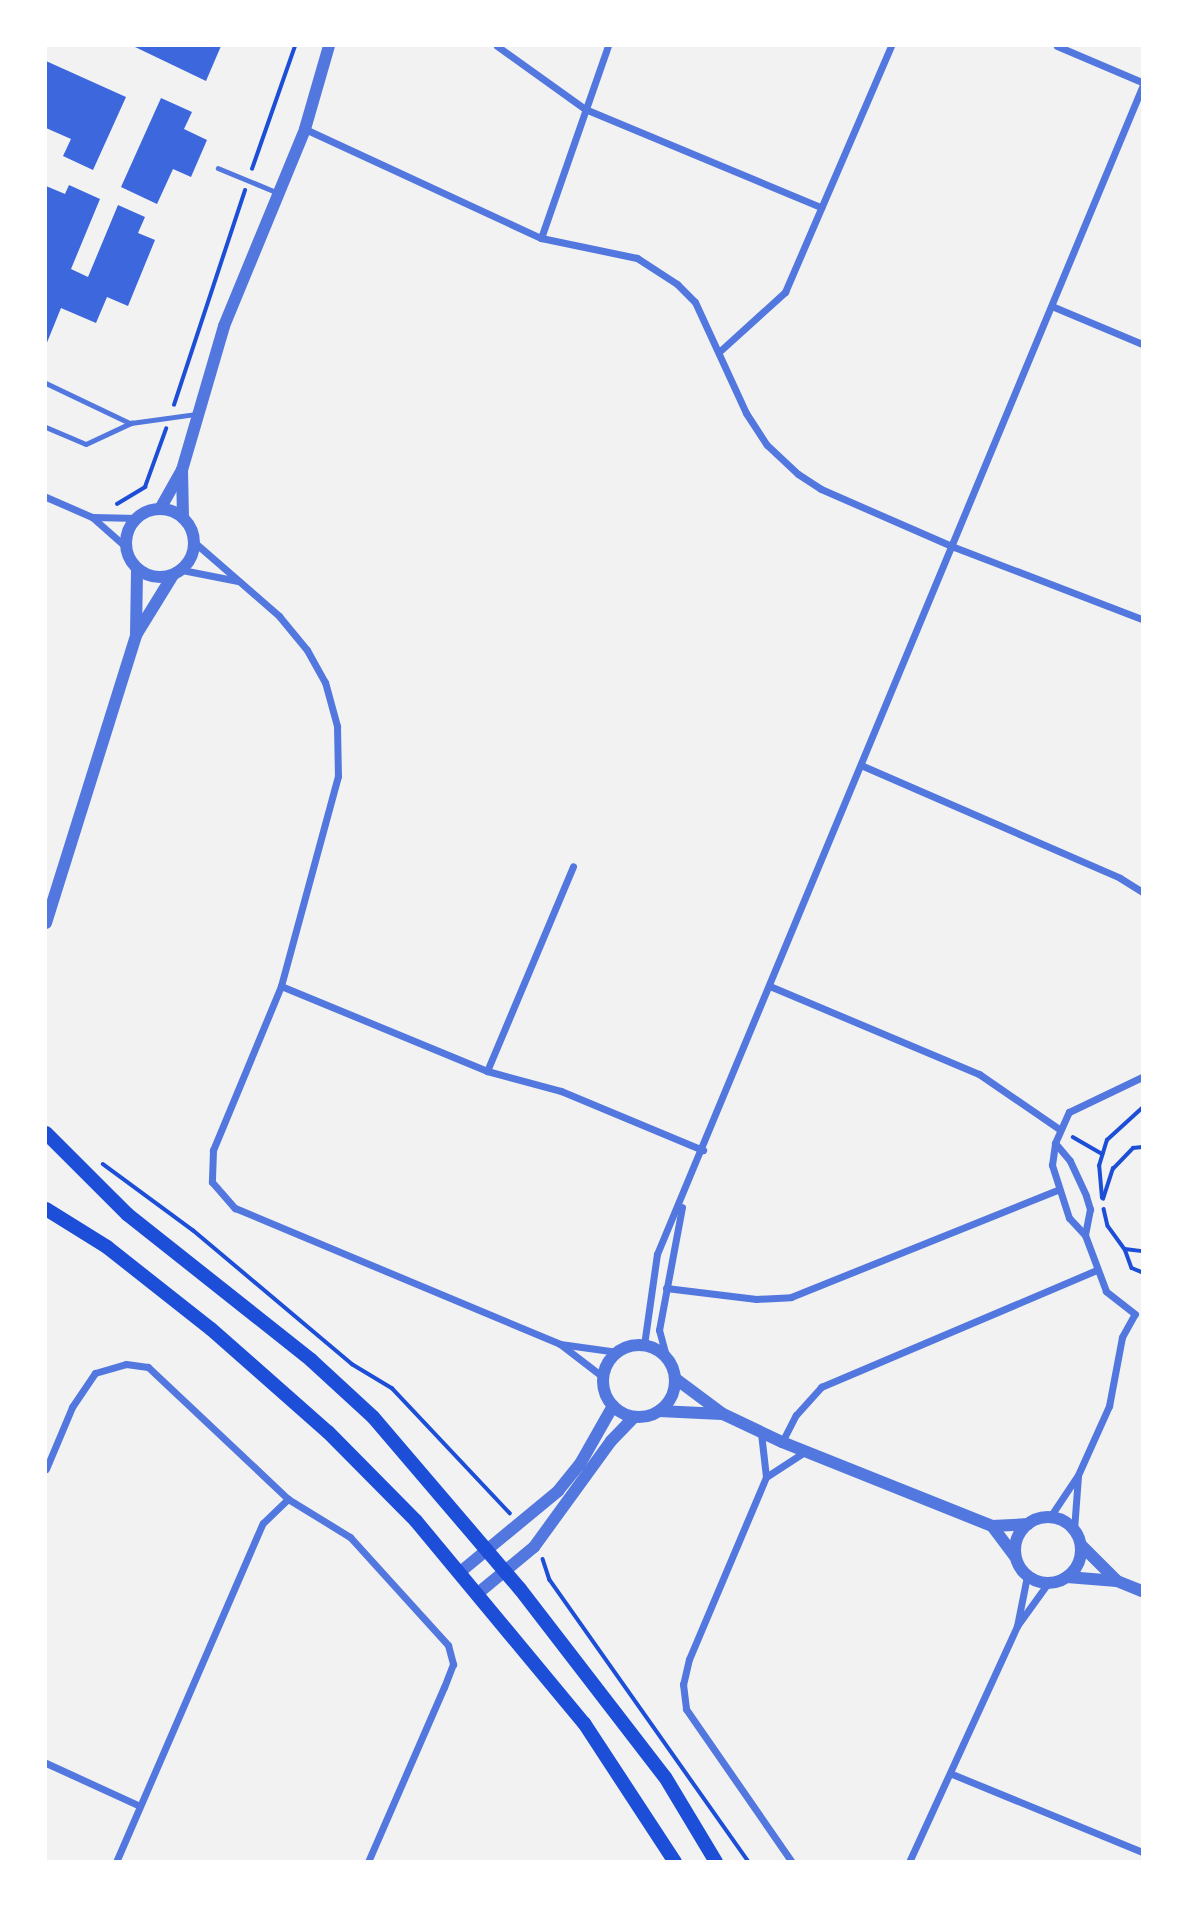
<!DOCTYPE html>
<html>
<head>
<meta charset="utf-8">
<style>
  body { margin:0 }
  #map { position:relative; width:1188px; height:1907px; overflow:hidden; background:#f2f2f2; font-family:"Noto Serif",serif }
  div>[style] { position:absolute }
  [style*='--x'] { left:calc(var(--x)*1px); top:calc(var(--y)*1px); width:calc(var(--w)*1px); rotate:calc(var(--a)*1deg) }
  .building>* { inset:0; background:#3d67dc }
  .path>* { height:3.5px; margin:-1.75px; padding:0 1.75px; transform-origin:1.75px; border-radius:1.75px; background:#1d4ed8 }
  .service>* { height:4.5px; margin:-2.25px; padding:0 2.25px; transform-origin:2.25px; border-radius:2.25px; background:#5277de }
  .minor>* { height:7px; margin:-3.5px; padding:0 3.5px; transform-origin:3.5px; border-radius:3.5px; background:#5277de }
  .tertiary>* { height:12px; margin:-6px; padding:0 6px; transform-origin:6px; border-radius:6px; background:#5277de }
  .tertiary>.ring { margin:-6px; padding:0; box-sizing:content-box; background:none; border:12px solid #5277de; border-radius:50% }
  .secondary>* { height:14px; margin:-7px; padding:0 7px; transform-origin:7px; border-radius:7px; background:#1d4ed8 }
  span { translate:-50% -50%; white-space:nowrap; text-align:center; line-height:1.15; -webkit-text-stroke:5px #fff; paint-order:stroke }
  .frame { position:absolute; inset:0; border:47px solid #fff; pointer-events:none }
</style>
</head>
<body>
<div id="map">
  <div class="building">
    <i style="clip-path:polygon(133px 46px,221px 46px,206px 81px)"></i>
    <i style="clip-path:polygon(46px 61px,126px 97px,93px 170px,63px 156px,71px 139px,46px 128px)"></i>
    <i style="clip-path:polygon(161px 98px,192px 112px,184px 129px,207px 140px,191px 177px,173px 169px,157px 204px,121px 187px)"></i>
    <i style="clip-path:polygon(69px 185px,100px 199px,71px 269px,88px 277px,118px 205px,145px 217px,138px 233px,155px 240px,128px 306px,107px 297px,96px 323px,61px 308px,46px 345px,46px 186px,65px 194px)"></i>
  </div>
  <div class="path">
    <i style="--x:252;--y:169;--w:130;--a:-70.7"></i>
    <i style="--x:174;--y:405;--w:226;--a:-71.7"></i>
    <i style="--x:117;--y:504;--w:33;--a:-31"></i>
    <i style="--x:145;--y:487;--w:62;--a:-70.1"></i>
    <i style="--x:1073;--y:1137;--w:34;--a:30"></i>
    <i style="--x:103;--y:1164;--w:112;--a:36.3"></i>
    <i style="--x:193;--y:1230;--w:208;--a:40.1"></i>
    <i style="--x:352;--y:1364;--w:47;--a:31"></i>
    <i style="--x:392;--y:1388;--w:172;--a:46.7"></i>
    <i style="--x:1102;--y:1198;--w:32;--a:-95"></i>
    <i style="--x:1099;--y:1166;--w:27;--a:-73"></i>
    <i style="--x:1107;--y:1140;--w:47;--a:-42.4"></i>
    <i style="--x:1103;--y:1199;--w:32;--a:-72"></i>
    <i style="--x:1113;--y:1169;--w:29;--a:-46"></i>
    <i style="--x:1133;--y:1148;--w:9;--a:-6"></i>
    <i style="--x:1104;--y:1209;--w:17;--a:77"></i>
    <i style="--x:1108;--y:1226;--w:29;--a:54"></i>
    <i style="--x:1125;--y:1249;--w:17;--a:7"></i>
    <i style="--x:1125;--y:1249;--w:20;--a:70"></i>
    <i style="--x:1132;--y:1268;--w:11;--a:22"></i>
    <i style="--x:543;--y:1559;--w:22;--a:72"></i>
    <i style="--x:550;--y:1580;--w:345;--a:54.8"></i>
  </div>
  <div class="service">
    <i style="--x:218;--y:168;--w:63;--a:22.5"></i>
    <i style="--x:46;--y:383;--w:93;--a:25.5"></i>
    <i style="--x:46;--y:427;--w:43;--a:23"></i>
    <i style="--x:86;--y:444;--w:50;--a:-25"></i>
    <i style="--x:131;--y:423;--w:66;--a:-7.9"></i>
  </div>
  <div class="minor">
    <i style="--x:497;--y:46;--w:108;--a:35.6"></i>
    <i style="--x:585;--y:109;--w:256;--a:22.6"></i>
    <i style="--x:1057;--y:46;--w:92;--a:23"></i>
    <i style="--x:305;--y:129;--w:260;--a:24.8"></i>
    <i style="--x:541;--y:238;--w:98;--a:11.8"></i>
    <i style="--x:637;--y:258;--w:48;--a:33"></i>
    <i style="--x:677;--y:284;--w:25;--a:45"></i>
    <i style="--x:695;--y:302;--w:122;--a:65.3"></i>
    <i style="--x:746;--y:413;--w:38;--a:57"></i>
    <i style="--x:767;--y:445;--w:42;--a:43.1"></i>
    <i style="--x:798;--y:474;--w:27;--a:33"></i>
    <i style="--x:821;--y:489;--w:145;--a:23.6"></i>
    <i style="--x:954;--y:547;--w:201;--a:21"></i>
    <i style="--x:541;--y:238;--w:203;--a:-70.8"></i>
    <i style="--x:1054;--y:307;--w:95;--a:22.8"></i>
    <i style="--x:720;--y:351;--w:88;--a:-42.2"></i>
    <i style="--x:785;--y:292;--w:268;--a:-66.7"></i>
    <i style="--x:46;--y:497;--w:50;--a:23.5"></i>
    <i style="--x:92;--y:517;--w:47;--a:41.5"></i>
    <i style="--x:93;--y:517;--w:44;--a:1.3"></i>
    <i style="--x:194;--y:542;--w:113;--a:41"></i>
    <i style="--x:279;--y:616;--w:44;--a:50.5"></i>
    <i style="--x:307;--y:650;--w:37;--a:61"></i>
    <i style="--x:325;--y:682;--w:46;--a:74.7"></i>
    <i style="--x:337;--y:726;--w:50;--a:88.9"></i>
    <i style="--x:338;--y:776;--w:218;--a:105.2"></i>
    <i style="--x:281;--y:986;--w:178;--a:112.5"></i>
    <i style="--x:213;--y:1150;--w:32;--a:92"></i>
    <i style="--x:212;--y:1182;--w:35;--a:49"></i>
    <i style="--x:235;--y:1208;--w:352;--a:22.7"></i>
    <i style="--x:560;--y:1344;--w:54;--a:37.5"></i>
    <i style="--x:182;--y:570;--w:57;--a:11.1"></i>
    <i style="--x:863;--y:766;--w:280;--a:23.5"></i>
    <i style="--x:1120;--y:878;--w:26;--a:32"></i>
    <i style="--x:281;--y:986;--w:223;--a:22.4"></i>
    <i style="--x:487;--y:1071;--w:77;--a:15.1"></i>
    <i style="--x:561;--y:1091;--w:154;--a:22.6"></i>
    <i style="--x:772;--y:987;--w:225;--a:22.8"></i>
    <i style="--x:979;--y:1074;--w:97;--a:34.5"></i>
    <i style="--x:487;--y:1071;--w:222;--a:-67.2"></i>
    <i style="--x:1055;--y:1143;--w:23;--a:50"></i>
    <i style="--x:1070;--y:1161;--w:38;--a:65"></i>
    <i style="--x:1086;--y:1196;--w:14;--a:73"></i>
    <i style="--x:1090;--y:1209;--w:26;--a:101"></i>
    <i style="--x:666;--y:1288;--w:91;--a:7"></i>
    <i style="--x:756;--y:1299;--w:35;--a:-3"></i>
    <i style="--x:791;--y:1297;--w:287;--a:-21.9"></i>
    <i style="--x:560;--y:1344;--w:58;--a:8"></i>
    <i style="--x:644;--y:1345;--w:92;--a:-81.9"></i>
    <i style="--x:657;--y:1254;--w:1264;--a:-67.43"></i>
    <i style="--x:666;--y:1356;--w:27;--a:-105"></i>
    <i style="--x:659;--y:1330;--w:125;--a:-79.4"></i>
    <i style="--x:761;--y:1433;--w:44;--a:83.5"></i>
    <i style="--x:766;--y:1477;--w:198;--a:112.9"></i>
    <i style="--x:689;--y:1659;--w:26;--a:103"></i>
    <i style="--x:683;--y:1684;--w:25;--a:83"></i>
    <i style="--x:686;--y:1709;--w:186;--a:55.3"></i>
    <i style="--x:782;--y:1442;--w:30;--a:-63"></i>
    <i style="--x:796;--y:1415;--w:38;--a:-48"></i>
    <i style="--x:821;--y:1387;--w:300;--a:-23"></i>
    <i style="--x:46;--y:1469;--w:67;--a:-67.2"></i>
    <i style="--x:72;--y:1407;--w:41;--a:-55.9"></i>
    <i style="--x:95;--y:1373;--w:32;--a:-16"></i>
    <i style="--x:126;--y:1364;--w:22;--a:8"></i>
    <i style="--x:148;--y:1367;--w:192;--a:43.3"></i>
    <i style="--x:288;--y:1499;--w:73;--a:31.5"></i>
    <i style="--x:350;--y:1537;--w:146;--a:47.8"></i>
    <i style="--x:448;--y:1645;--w:20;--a:75"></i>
    <i style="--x:453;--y:1664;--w:25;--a:111"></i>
    <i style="--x:444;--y:1687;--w:191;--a:113.5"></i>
    <i style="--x:766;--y:1477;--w:44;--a:-33"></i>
    <i style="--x:1050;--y:1517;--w:50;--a:-56.3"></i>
    <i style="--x:1078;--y:1475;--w:76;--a:-65.8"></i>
    <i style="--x:1109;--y:1406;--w:70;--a:-79.3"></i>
    <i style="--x:1122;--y:1337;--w:26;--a:-61"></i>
    <i style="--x:1135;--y:1314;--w:37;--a:-142"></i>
    <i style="--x:1106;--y:1291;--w:60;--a:-110.6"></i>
    <i style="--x:1085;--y:1235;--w:23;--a:-133"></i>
    <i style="--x:1069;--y:1218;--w:56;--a:-107.8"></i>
    <i style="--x:1052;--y:1165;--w:22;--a:-82"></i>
    <i style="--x:1055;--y:1143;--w:34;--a:-66"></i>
    <i style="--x:1069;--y:1112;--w:81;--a:-25.6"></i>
    <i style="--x:1074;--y:1530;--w:54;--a:-85.8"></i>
    <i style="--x:1017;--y:1626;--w:53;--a:-54.2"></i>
    <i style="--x:46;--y:1763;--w:103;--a:24.6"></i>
    <i style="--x:952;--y:1774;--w:205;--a:22.3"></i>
    <i style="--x:116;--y:1862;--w:369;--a:-66.6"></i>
    <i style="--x:263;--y:1523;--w:35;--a:-44"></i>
    <i style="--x:909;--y:1862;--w:260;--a:-65.4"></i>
    <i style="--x:1017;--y:1626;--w:51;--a:-78.7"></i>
  </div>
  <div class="tertiary">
    <i style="--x:182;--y:470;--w:48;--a:88.8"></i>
    <i style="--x:160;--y:509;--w:45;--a:-60.6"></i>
    <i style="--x:182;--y:470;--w:150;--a:-73.7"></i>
    <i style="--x:224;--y:326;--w:213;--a:-67.6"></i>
    <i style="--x:305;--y:129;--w:86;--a:-73.9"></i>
    <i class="ring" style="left:126px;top:509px;width:56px;height:56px"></i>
    <i style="--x:136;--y:635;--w:66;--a:-89.1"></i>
    <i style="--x:46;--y:923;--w:302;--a:-72.6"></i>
    <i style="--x:136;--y:635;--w:70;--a:-58.3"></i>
    <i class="ring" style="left:603px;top:1345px;width:60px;height:60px"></i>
    <i style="--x:676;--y:1379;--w:59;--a:36.7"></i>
    <i style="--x:723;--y:1414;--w:65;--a:25.4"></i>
    <i style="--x:782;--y:1442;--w:226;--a:21.8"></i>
    <i style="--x:992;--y:1526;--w:36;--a:-3"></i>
    <i style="--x:659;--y:1411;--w:63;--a:2.7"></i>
    <i class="ring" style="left:1015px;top:1517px;width:54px;height:54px"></i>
    <i style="--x:992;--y:1526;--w:38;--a:53"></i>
    <i style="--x:1081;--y:1545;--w:51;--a:45"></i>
    <i style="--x:459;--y:1573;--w:129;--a:-39.6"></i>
    <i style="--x:558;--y:1491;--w:35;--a:-51"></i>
    <i style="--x:580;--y:1464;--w:67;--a:-60.4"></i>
    <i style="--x:1067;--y:1577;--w:50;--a:4.6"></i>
    <i style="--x:1117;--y:1581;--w:27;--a:22"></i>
    <i style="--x:477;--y:1594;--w:74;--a:-39.5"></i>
    <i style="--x:534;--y:1547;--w:131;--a:-54"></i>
    <i style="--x:611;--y:1441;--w:33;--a:-46"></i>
  </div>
  <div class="secondary">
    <i style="--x:46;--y:1133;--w:115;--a:45"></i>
    <i style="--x:127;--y:1214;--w:235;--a:38.4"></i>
    <i style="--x:311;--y:1360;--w:84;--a:42.6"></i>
    <i style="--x:373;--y:1417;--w:226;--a:49.5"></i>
    <i style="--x:520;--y:1589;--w:237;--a:52.4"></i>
    <i style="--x:665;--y:1777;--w:99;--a:59"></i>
    <i style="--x:46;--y:1209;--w:72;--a:31.9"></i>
    <i style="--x:107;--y:1247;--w:132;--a:38.3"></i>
    <i style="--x:211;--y:1329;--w:156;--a:41.4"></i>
    <i style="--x:328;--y:1432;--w:125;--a:45.3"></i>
    <i style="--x:416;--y:1521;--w:263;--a:50.3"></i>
    <i style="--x:584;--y:1723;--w:166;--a:56.8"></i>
  </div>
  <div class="frame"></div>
</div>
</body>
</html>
